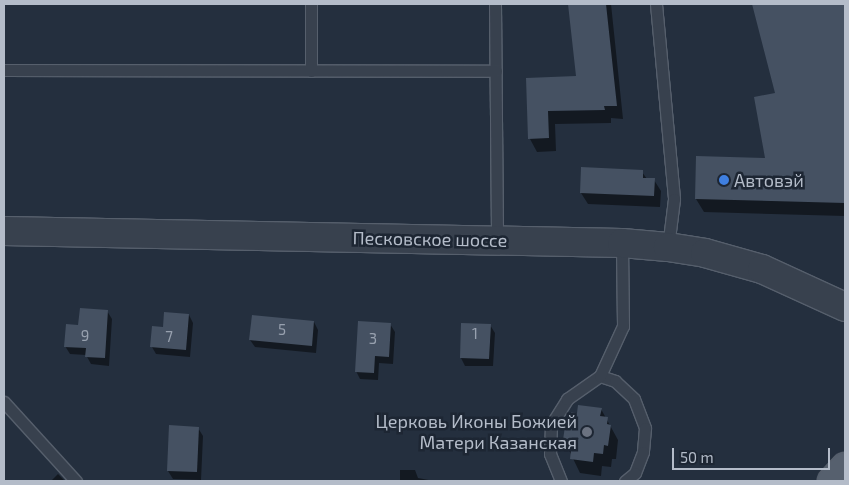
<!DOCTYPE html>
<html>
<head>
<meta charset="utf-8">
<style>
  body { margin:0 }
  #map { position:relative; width:849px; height:485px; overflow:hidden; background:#242f3e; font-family:"Exo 2",sans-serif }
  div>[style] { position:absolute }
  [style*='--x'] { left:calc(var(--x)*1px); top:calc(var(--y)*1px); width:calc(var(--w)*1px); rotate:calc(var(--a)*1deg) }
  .shadow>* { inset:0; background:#0007 }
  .building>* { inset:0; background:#455162 }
  .roads { filter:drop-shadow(1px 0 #565f6c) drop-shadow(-1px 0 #565f6c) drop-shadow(0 1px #565f6c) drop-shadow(0 -1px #565f6c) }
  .service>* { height:11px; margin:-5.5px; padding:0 5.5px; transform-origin:5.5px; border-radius:5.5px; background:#38414e }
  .tertiary>* { height:28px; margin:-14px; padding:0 14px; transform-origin:14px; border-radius:14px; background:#38414e }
  .primary>* { height:28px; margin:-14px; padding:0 14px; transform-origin:14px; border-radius:14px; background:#56606e }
  .dots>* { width:14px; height:14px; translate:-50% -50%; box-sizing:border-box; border:2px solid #1d2633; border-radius:50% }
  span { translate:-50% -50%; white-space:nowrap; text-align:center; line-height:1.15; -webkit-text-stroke:5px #1d2633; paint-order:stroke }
  .number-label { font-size:15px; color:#98a1af }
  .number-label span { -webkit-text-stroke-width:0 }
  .poi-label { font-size:18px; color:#b4bcc9 }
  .left { translate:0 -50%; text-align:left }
  .right { translate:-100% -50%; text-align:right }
  .street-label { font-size:18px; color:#b4bcc9 }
  .frame { position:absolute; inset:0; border:5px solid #b4bcc9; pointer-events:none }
  .scale { position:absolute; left:672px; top:448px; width:158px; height:22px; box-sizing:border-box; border:2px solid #b4bcc9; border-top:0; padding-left:6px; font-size:15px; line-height:18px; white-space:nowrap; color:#b4bcc9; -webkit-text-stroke:4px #1d2633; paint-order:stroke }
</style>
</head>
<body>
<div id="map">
  <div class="shadow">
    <i style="clip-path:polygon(569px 4px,611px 4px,623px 119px,611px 118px,611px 123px,555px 124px,556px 151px,537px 152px,530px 139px,527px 79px,577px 77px)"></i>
    <i style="clip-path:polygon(754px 4px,845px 4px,845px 216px,704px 212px,696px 199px,766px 159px,776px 94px)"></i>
    <i style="clip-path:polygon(642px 172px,647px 179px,654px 180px,661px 191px,660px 207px,588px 204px,581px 193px)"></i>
    <i style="clip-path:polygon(107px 311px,112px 319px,109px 366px,91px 364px,86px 355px,70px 354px,65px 346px,80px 326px)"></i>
    <i style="clip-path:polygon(189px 315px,193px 323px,190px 357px,156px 354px,152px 347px,164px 328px)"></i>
    <i style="clip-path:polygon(314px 322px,318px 330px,316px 353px,255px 347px,250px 340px)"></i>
    <i style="clip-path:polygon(390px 324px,395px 332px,393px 364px,379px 363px,378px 380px,360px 379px,356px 371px)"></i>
    <i style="clip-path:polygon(490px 325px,495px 333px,493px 366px,465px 366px,461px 358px)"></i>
    <i style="clip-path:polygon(601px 409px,618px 440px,616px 459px,612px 459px,611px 467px,602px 466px,601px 476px,580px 473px,564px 440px,571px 421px,579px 414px)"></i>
    <i style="clip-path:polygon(198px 428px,203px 436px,201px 480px,173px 479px,168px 471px)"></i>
    <i style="clip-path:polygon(400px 470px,415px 470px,418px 478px,434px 481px,400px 481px)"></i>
    <i style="clip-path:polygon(58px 474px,65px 481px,51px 481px)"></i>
  </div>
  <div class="building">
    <i style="clip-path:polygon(568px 4px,606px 4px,617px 106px,604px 106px,605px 110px,548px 111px,549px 138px,528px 139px,526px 78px,576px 76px)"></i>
    <i style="clip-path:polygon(752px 4px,845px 4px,845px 203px,695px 199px,696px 156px,765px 158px,754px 97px,775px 93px)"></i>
    <i style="clip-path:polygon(581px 167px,643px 170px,643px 178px,655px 178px,654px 196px,580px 193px)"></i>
    <i style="clip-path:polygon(80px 308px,108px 310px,105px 358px,85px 357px,86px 348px,64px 347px,66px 324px,78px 325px)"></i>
    <i style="clip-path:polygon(164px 312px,189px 314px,186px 350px,150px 347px,152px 326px,163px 327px)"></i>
    <i style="clip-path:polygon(252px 315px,314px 321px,312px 346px,249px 340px)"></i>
    <i style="clip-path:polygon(358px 321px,391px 323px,389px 357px,375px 356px,374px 373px,355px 372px)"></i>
    <i style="clip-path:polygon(461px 323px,491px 324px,489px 359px,460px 358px)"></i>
    <i style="clip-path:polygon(578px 405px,602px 408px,600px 416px,608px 417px,607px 424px,611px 425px,608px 446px,604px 445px,603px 454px,594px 453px,593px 462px,570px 459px,571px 450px,566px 449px,567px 441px,563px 440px,566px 419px,570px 420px,571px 412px,577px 413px)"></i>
    <i style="clip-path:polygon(169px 425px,199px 427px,197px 472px,167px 471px)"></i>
  </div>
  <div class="roads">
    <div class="service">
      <i style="--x:495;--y:4;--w:236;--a:89.5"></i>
      <i style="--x:656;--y:4;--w:196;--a:84.7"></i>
      <i style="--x:674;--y:199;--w:48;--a:97.1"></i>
      <i style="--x:4;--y:70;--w:492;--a:0.1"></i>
      <i style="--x:311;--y:71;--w:67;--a:-90"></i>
      <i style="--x:600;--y:376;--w:16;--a:18"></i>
      <i style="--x:615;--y:381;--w:26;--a:43"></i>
      <i style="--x:634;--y:399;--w:31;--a:69"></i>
      <i style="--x:645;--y:428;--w:24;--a:95"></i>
      <i style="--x:643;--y:452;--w:22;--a:111"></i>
      <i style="--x:635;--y:473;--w:13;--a:141"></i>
      <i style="--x:4;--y:402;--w:107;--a:47.7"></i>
      <i style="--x:561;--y:481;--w:29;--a:-112"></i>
      <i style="--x:550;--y:454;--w:29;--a:-88"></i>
      <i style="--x:551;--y:425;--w:31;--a:-58"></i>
      <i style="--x:567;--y:399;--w:40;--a:-34.9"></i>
      <i style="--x:600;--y:376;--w:55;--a:-65.3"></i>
      <i style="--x:623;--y:326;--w:83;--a:-90.7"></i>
    </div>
    <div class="tertiary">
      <i style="--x:4;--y:231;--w:618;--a:1.11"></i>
      <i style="--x:622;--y:243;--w:46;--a:5"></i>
      <i style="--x:668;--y:247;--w:37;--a:9"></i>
      <i style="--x:705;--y:253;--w:59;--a:15.7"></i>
      <i style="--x:762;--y:269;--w:91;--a:24.6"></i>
    </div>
    <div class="primary">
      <i style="--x:832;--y:481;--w:19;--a:-47"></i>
    </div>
  </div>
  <div class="dots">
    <i style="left:724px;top:180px;background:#3f7fe0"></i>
    <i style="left:587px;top:432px;background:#6b7280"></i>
  </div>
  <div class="number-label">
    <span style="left:282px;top:330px">5</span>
    <span style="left:475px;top:334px">1</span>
    <span style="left:85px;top:336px">9</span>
    <span style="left:169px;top:337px">7</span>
    <span style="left:373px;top:339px">3</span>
  </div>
  <div class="poi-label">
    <span class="left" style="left:734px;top:180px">Автовэй</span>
    <span class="right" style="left:577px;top:432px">Церковь Иконы Божией<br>Матери Казанская</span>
  </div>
  <div class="street-label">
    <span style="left:430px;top:239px;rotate:1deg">Песковское шоссе</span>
  </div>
  <div class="frame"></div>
  <div class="scale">50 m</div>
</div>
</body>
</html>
